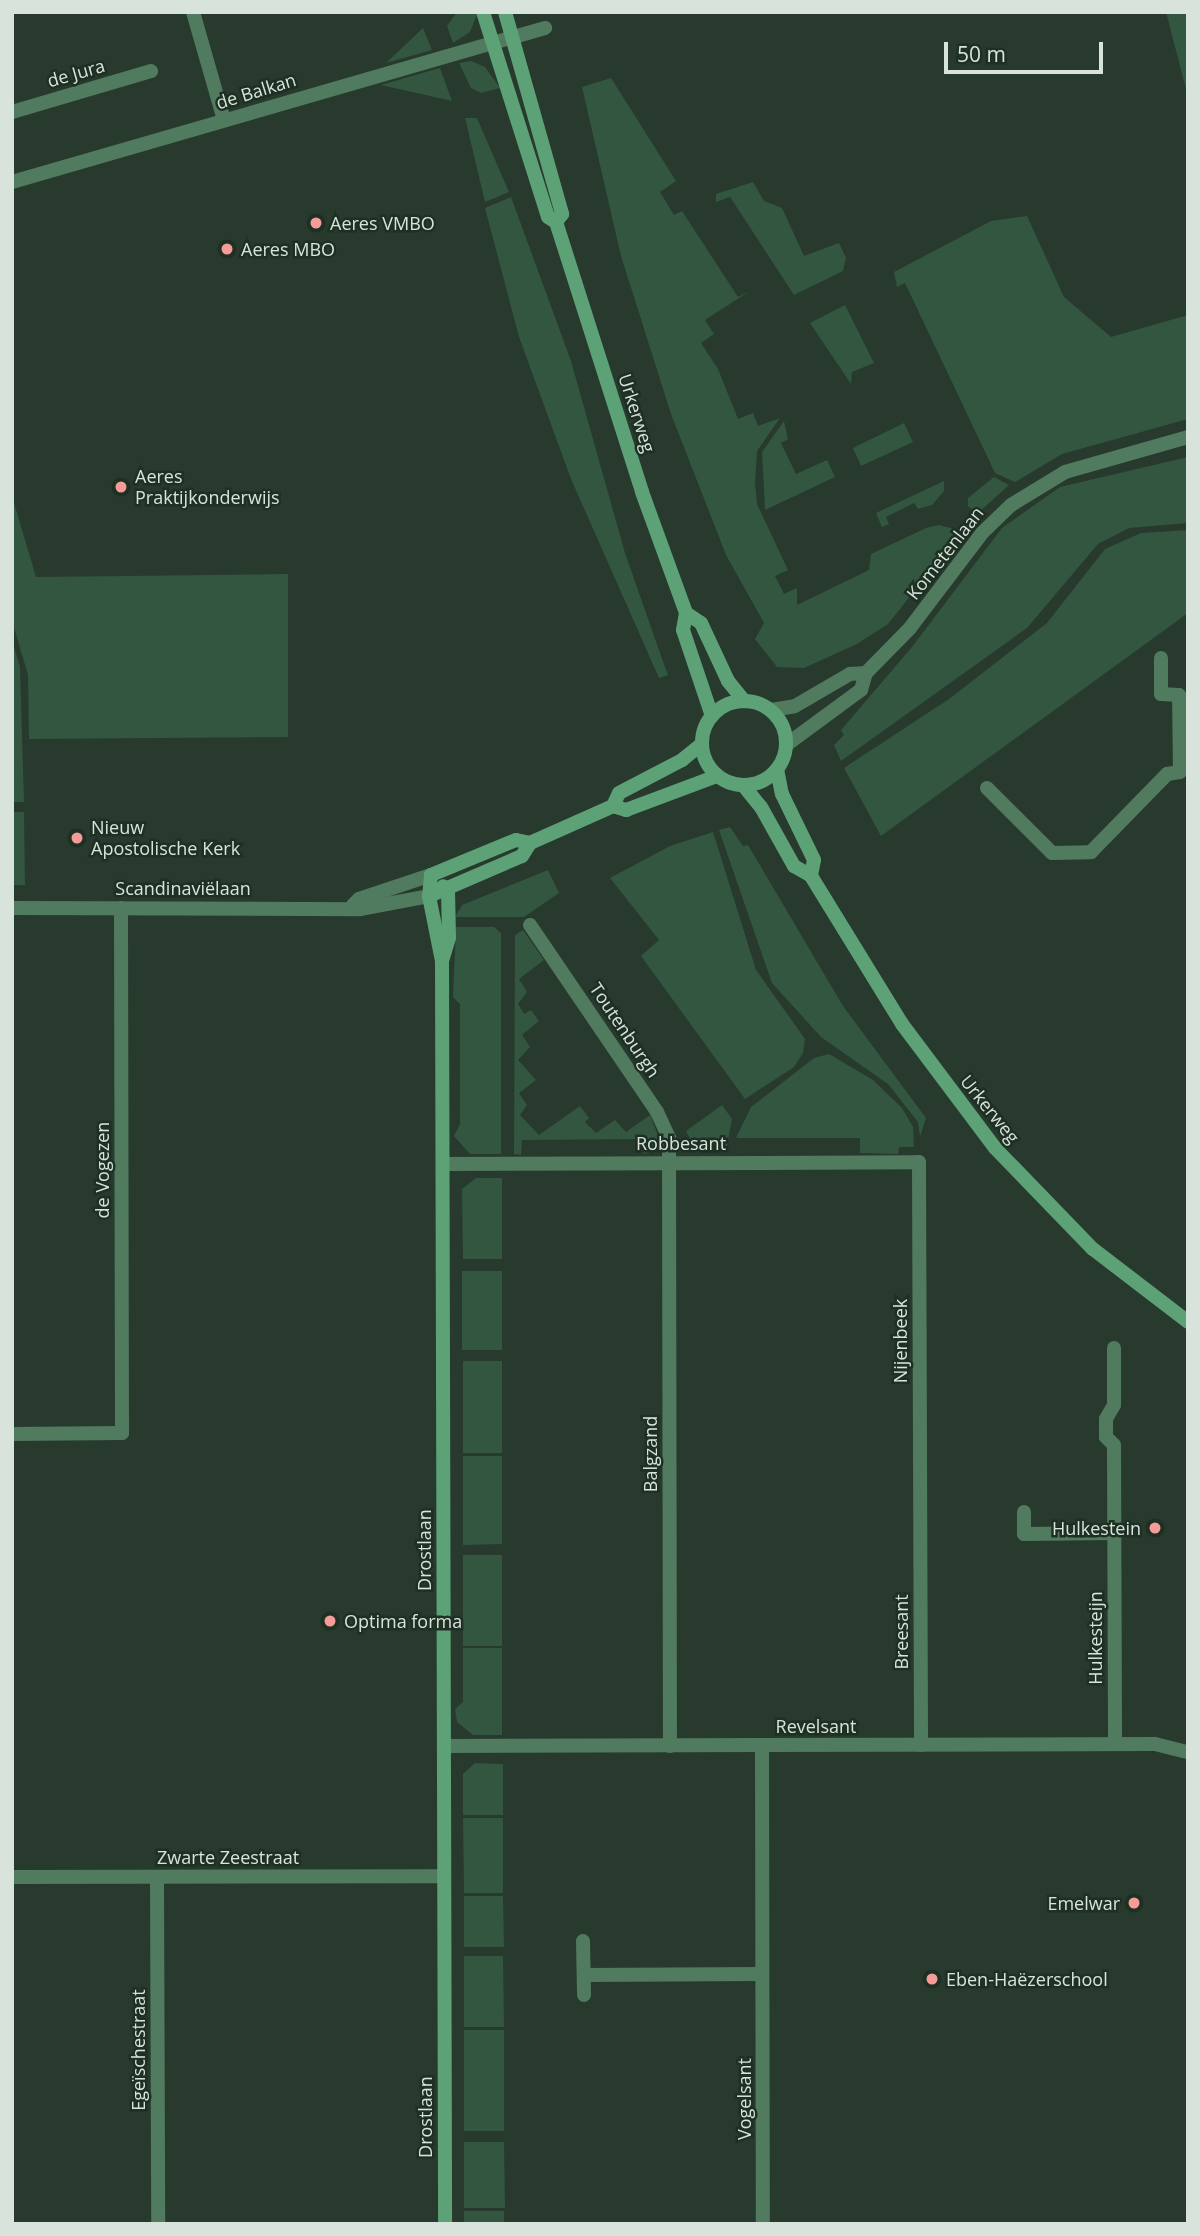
<!DOCTYPE html>
<html>
<head>
<meta charset="utf-8">
<style>
  body { margin:0 }
  #map { position:relative; width:1200px; height:2236px; overflow:hidden; background:#273a2d; font-family:"Open Sans",sans-serif }
  div>[style] { position:absolute }
  [style*='--x'] { left:calc(var(--x)*1px); top:calc(var(--y)*1px); width:calc(var(--w)*1px); rotate:calc(var(--a)*1deg) }
  .green>* { inset:0; background:#32563f }
  .street>* { height:14px; margin:-7px; padding:0 7px; transform-origin:7px; border-radius:7px; background:#517b5f }
  .secondary>* { height:14px; margin:-7px; padding:0 7px; transform-origin:7px; border-radius:7px; background:#5da276 }
  .secondary>.ring { margin:-7px; padding:0; box-sizing:content-box; background:none; border:14px solid #5da276; border-radius:50% }
  .dots>* { width:19px; height:19px; translate:-50% -50%; box-sizing:border-box; border:4px solid #1d3023; border-radius:50% }
  span { translate:-50% -50%; white-space:nowrap; text-align:center; line-height:1.15; -webkit-text-stroke:5px #1d3023; paint-order:stroke }
  .street-label { font-size:18px; color:#d7e3db }
  .poi-label { font-size:18px; color:#d7e3db }
  .left { translate:0 -50%; text-align:left }
  .right { translate:-100% -50%; text-align:right }
  .frame { position:absolute; inset:0; border:14px solid #d7e3db; pointer-events:none }
  .scale { position:absolute; left:944px; top:42px; width:159px; height:32px; box-sizing:border-box; border:4px solid #d7e3db; border-top:0; padding-left:9px; font-size:21px; line-height:24px; white-space:nowrap; color:#d7e3db; -webkit-text-stroke:5px #1d3023; paint-order:stroke }
</style>
</head>
<body>
<div id="map">
  <div class="green">
    <i style="clip-path:polygon(457px 12px,476px 12px,476px 17px,470px 32px,453px 43px,447px 26px)"></i>
    <i style="clip-path:polygon(1166px 12px,1188px 12px,1188px 97px)"></i>
    <i style="clip-path:polygon(423px 28px,432px 50px,386px 63px)"></i>
    <i style="clip-path:polygon(471px 61px,485px 67px,500px 88px,481px 93px,471px 88px,459px 63px)"></i>
    <i style="clip-path:polygon(440px 68px,452px 101px,381px 85px)"></i>
    <i style="clip-path:polygon(611px 78px,676px 181px,660px 192px,674px 215px,682px 211px,738px 297px,750px 291px,705px 320px,714px 334px,701px 343px,718px 369px,738px 419px,753px 413px,758px 426px,780px 418px,757px 451px,755px 483px,757px 504px,788px 570px,775px 576px,784px 594px,797px 588px,797px 605px,869px 570px,871px 554px,926px 528px,939px 525px,962px 531px,888px 624px,857px 644px,804px 668px,777px 667px,755px 639px,764px 623px,726px 555px,671px 414px,621px 256px,582px 87px)"></i>
    <i style="clip-path:polygon(465px 118px,477px 118px,509px 192px,485px 202px)"></i>
    <i style="clip-path:polygon(753px 182px,764px 201px,782px 208px,804px 256px,839px 243px,846px 258px,843px 271px,794px 295px,730px 197px,716px 202px,716px 194px)"></i>
    <i style="clip-path:polygon(511px 197px,571px 361px,625px 553px,666px 670px,668px 675px,659px 678px,571px 479px,519px 337px,485px 208px)"></i>
    <i style="clip-path:polygon(1027px 216px,1064px 297px,1111px 337px,1188px 315px,1188px 419px,1062px 454px,1015px 482px,995px 473px,905px 283px,897px 287px,894px 272px,991px 221px)"></i>
    <i style="clip-path:polygon(845px 305px,874px 363px,852px 372px,851px 384px,810px 323px)"></i>
    <i style="clip-path:polygon(784px 421px,788px 439px,781px 443px,796px 474px,827px 460px,835px 477px,765px 510px,762px 452px)"></i>
    <i style="clip-path:polygon(904px 423px,913px 442px,861px 466px,853px 448px)"></i>
    <i style="clip-path:polygon(1188px 457px,1188px 523px,1129px 528px,1098px 544px,1027px 628px,841px 761px,834px 745px,844px 735px,841px 730px,912px 647px,1002px 528px,1060px 487px)"></i>
    <i style="clip-path:polygon(994px 477px,1009px 485px,977px 514px,968px 506px,968px 498px)"></i>
    <i style="clip-path:polygon(944px 481px,944px 491px,932px 505px,918px 509px,914px 503px,886px 517px,889px 524px,882px 527px,876px 513px)"></i>
    <i style="clip-path:polygon(12px 496px,36px 577px,288px 574px,288px 737px,29px 739px,28px 675px,12px 621px)"></i>
    <i style="clip-path:polygon(1188px 530px,1188px 613px,881px 836px,844px 768px,949px 699px,1047px 623px,1105px 549px,1141px 533px)"></i>
    <i style="clip-path:polygon(12px 640px,20px 667px,24px 802px,12px 802px)"></i>
    <i style="clip-path:polygon(12px 812px,24px 812px,25px 885px,12px 885px)"></i>
    <i style="clip-path:polygon(730px 827px,743px 846px,748px 845px,843px 1006px,926px 1118px,920px 1137px,918px 1122px,888px 1084px,821px 1037px,772px 983px,719px 830px)"></i>
    <i style="clip-path:polygon(713px 832px,756px 970px,805px 1039px,803px 1053px,794px 1067px,745px 1099px,641px 956px,659px 940px,610px 878px,670px 846px)"></i>
    <i style="clip-path:polygon(548px 870px,559px 893px,524px 917px,455px 917px,462px 905px)"></i>
    <i style="clip-path:polygon(456px 927px,494px 927px,501px 933px,501px 1154px,470px 1154px,454px 1136px,460px 1124px,460px 1004px,453px 997px)"></i>
    <i style="clip-path:polygon(523px 930px,544px 960px,519px 979px,527px 992px,518px 1004px,524px 1014px,531px 1010px,539px 1021px,522px 1035px,530px 1047px,518px 1060px,536px 1080px,519px 1093px,527px 1105px,520px 1115px,539px 1135px,580px 1106px,589px 1118px,585px 1122px,596px 1133px,615px 1120px,626px 1132px,650px 1115px,659px 1138px,649px 1153px,643px 1154px,643px 1139px,522px 1140px,521px 1155px,514px 1154px,515px 935px)"></i>
    <i style="clip-path:polygon(829px 1054px,873px 1080px,902px 1108px,913px 1127px,914px 1147px,899px 1147px,898px 1154px,860px 1153px,860px 1138px,736px 1138px,751px 1107px,814px 1058px)"></i>
    <i style="clip-path:polygon(722px 1105px,732px 1119px,727px 1146px,693px 1144px,686px 1131px)"></i>
    <i style="clip-path:polygon(476px 1178px,502px 1178px,502px 1259px,463px 1259px,462px 1189px)"></i>
    <i style="clip-path:polygon(462px 1271px,502px 1271px,502px 1350px,462px 1350px)"></i>
    <i style="clip-path:polygon(463px 1361px,502px 1361px,502px 1453px,463px 1453px)"></i>
    <i style="clip-path:polygon(463px 1456px,502px 1456px,502px 1544px,463px 1545px)"></i>
    <i style="clip-path:polygon(463px 1555px,502px 1555px,502px 1646px,463px 1646px)"></i>
    <i style="clip-path:polygon(463px 1648px,502px 1648px,502px 1735px,473px 1735px,457px 1722px,455px 1709px,463px 1702px)"></i>
    <i style="clip-path:polygon(475px 1763px,503px 1764px,503px 1815px,463px 1815px,463px 1774px)"></i>
    <i style="clip-path:polygon(463px 1818px,503px 1818px,503px 1893px,464px 1893px)"></i>
    <i style="clip-path:polygon(464px 1896px,503px 1896px,504px 1947px,464px 1947px)"></i>
    <i style="clip-path:polygon(464px 1956px,503px 1956px,504px 2027px,464px 2027px)"></i>
    <i style="clip-path:polygon(464px 2030px,504px 2030px,504px 2131px,464px 2131px)"></i>
    <i style="clip-path:polygon(464px 2142px,504px 2142px,505px 2208px,464px 2208px)"></i>
    <i style="clip-path:polygon(464px 2211px,504px 2211px,504px 2224px,464px 2224px)"></i>
  </div>
  <div class="street">
    <i style="--x:193;--y:12;--w:112;--a:74"></i>
    <i style="--x:12;--y:112;--w:145;--a:-16.4"></i>
    <i style="--x:12;--y:182;--w:555;--a:-16.12"></i>
    <i style="--x:771;--y:710;--w:24;--a:-9"></i>
    <i style="--x:795;--y:706;--w:64;--a:-30.2"></i>
    <i style="--x:850;--y:674;--w:16;--a:-4"></i>
    <i style="--x:786;--y:745;--w:93;--a:-36.3"></i>
    <i style="--x:861;--y:690;--w:18;--a:-74"></i>
    <i style="--x:866;--y:673;--w:63;--a:-45.6"></i>
    <i style="--x:910;--y:628;--w:119;--a:-52.8"></i>
    <i style="--x:982;--y:533;--w:40;--a:-44"></i>
    <i style="--x:1011;--y:505;--w:63;--a:-31.4"></i>
    <i style="--x:1065;--y:472;--w:128;--a:-15.9"></i>
    <i style="--x:987;--y:788;--w:92;--a:45"></i>
    <i style="--x:1052;--y:853;--w:39;--a:-1"></i>
    <i style="--x:1091;--y:852;--w:109;--a:-45.7"></i>
    <i style="--x:1167;--y:774;--w:13;--a:-9"></i>
    <i style="--x:1180;--y:772;--w:77;--a:-90.7"></i>
    <i style="--x:1179;--y:695;--w:18;--a:-177"></i>
    <i style="--x:1161;--y:694;--w:36;--a:-90"></i>
    <i style="--x:353;--y:905;--w:8;--a:-45"></i>
    <i style="--x:359;--y:899;--w:76;--a:-18.4"></i>
    <i style="--x:12;--y:908;--w:348;--a:0.2"></i>
    <i style="--x:360;--y:909;--w:70;--a:-10.7"></i>
    <i style="--x:530;--y:925;--w:226;--a:55.8"></i>
    <i style="--x:657;--y:1112;--w:29;--a:65"></i>
    <i style="--x:669;--y:1138;--w:608;--a:89.91"></i>
    <i style="--x:443;--y:1164;--w:476;--a:-0.2"></i>
    <i style="--x:919;--y:1162;--w:583;--a:89.8"></i>
    <i style="--x:1114;--y:1348;--w:57;--a:90"></i>
    <i style="--x:1114;--y:1405;--w:16;--a:120"></i>
    <i style="--x:1106;--y:1419;--w:18;--a:90"></i>
    <i style="--x:1106;--y:1437;--w:11;--a:45"></i>
    <i style="--x:1114;--y:1445;--w:299;--a:89.8"></i>
    <i style="--x:12;--y:1434;--w:110;--a:-0.5"></i>
    <i style="--x:122;--y:1433;--w:525;--a:-90.11"></i>
    <i style="--x:1024;--y:1512;--w:22;--a:90"></i>
    <i style="--x:1024;--y:1534;--w:90;--a:-0.6"></i>
    <i style="--x:762;--y:1745;--w:479;--a:89.9"></i>
    <i style="--x:444;--y:1746;--w:711;--a:-0.16"></i>
    <i style="--x:1155;--y:1744;--w:34;--a:14"></i>
    <i style="--x:12;--y:1877;--w:432;--a:-0.1"></i>
    <i style="--x:157;--y:1877;--w:347;--a:89.8"></i>
    <i style="--x:583;--y:1941;--w:54;--a:88.9"></i>
    <i style="--x:584;--y:1975;--w:178;--a:-0.3"></i>
  </div>
  <div class="secondary">
    <i style="--x:483;--y:12;--w:215;--a:72.4"></i>
    <i style="--x:548;--y:217;--w:9;--a:32"></i>
    <i style="--x:556;--y:222;--w:283;--a:72.3"></i>
    <i style="--x:642;--y:492;--w:129;--a:70"></i>
    <i style="--x:686;--y:613;--w:17;--a:100"></i>
    <i style="--x:683;--y:630;--w:91;--a:71.4"></i>
    <i style="--x:505;--y:12;--w:210;--a:74.2"></i>
    <i style="--x:562;--y:214;--w:10;--a:127"></i>
    <i style="--x:686;--y:613;--w:18;--a:34"></i>
    <i style="--x:701;--y:623;--w:64;--a:65"></i>
    <i style="--x:728;--y:681;--w:26;--a:51"></i>
    <i class="ring" style="left:702px;top:701px;width:70px;height:70px"></i>
    <i style="--x:777;--y:769;--w:25;--a:79"></i>
    <i style="--x:782;--y:794;--w:73;--a:64.1"></i>
    <i style="--x:814;--y:860;--w:16;--a:101"></i>
    <i style="--x:743;--y:785;--w:28;--a:51"></i>
    <i style="--x:761;--y:807;--w:68;--a:60.8"></i>
    <i style="--x:794;--y:866;--w:20;--a:30"></i>
    <i style="--x:811;--y:876;--w:174;--a:58.4"></i>
    <i style="--x:902;--y:1024;--w:155;--a:53.1"></i>
    <i style="--x:995;--y:1148;--w:141;--a:45.9"></i>
    <i style="--x:1093;--y:1249;--w:120;--a:37.5"></i>
    <i style="--x:613;--y:806;--w:14;--a:-65"></i>
    <i style="--x:619;--y:793;--w:71;--a:-27.6"></i>
    <i style="--x:682;--y:760;--w:26;--a:-39"></i>
    <i style="--x:431;--y:875;--w:21;--a:95"></i>
    <i style="--x:429;--y:896;--w:66;--a:78.7"></i>
    <i style="--x:442;--y:961;--w:1263;--a:89.86"></i>
    <i style="--x:431;--y:875;--w:92;--a:-22.4"></i>
    <i style="--x:516;--y:840;--w:14;--a:12"></i>
    <i style="--x:530;--y:843;--w:91;--a:-24"></i>
    <i style="--x:613;--y:806;--w:14;--a:17"></i>
    <i style="--x:626;--y:810;--w:97;--a:-20.5"></i>
    <i style="--x:429;--y:896;--w:101;--a:-23.3"></i>
    <i style="--x:522;--y:856;--w:15;--a:-58"></i>
    <i style="--x:442;--y:961;--w:24;--a:-73"></i>
    <i style="--x:449;--y:938;--w:48;--a:-91.2"></i>
    <i style="--x:448;--y:890;--w:6;--a:-141"></i>
  </div>
  <div class="dots">
    <i style="left:316px;top:223px;background:#f59b98"></i>
    <i style="left:227px;top:249px;background:#f59b98"></i>
    <i style="left:121px;top:487px;background:#f59b98"></i>
    <i style="left:77px;top:838px;background:#f59b98"></i>
    <i style="left:1155px;top:1528px;background:#f59b98"></i>
    <i style="left:330px;top:1621px;background:#f59b98"></i>
    <i style="left:1134px;top:1903px;background:#f59b98"></i>
    <i style="left:932px;top:1979px;background:#f59b98"></i>
  </div>
  <div class="street-label">
    <span style="left:76px;top:73px;rotate:-16deg">de Jura</span>
    <span style="left:256px;top:91px;rotate:-17deg">de Balkan</span>
    <span style="left:637px;top:413px;rotate:72deg">Urkerweg</span>
    <span style="left:945px;top:553px;rotate:-52deg">Kometenlaan</span>
    <span style="left:183px;top:888px">Scandinaviëlaan</span>
    <span style="left:625px;top:1030px;rotate:56deg">Toutenburgh</span>
    <span style="left:990px;top:1109px;rotate:51deg">Urkerweg</span>
    <span style="left:681px;top:1143px">Robbesant</span>
    <span style="left:102px;top:1170px;rotate:-90deg">de Vogezen</span>
    <span style="left:900px;top:1341px;rotate:-90deg">Nijenbeek</span>
    <span style="left:650px;top:1454px;rotate:-90deg">Balgzand</span>
    <span style="left:424px;top:1550px;rotate:-90deg">Drostlaan</span>
    <span style="left:901px;top:1632px;rotate:-90deg">Breesant</span>
    <span style="left:1095px;top:1638px;rotate:-90deg">Hulkesteijn</span>
    <span style="left:816px;top:1726px">Revelsant</span>
    <span style="left:228px;top:1857px">Zwarte Zeestraat</span>
    <span style="left:138px;top:2050px;rotate:-90deg">Egeïschestraat</span>
    <span style="left:744px;top:2099px;rotate:-90deg">Vogelsant</span>
    <span style="left:425px;top:2117px;rotate:-90deg">Drostlaan</span>
  </div>
  <div class="poi-label">
    <span class="left" style="left:330px;top:223px">Aeres VMBO</span>
    <span class="left" style="left:241px;top:249px">Aeres MBO</span>
    <span class="left" style="left:135px;top:487px">Aeres<br>Praktijkonderwijs</span>
    <span class="left" style="left:91px;top:838px">Nieuw<br>Apostolische Kerk</span>
    <span class="right" style="left:1141px;top:1528px">Hulkestein</span>
    <span class="left" style="left:344px;top:1621px">Optima forma</span>
    <span class="right" style="left:1120px;top:1903px">Emelwar</span>
    <span class="left" style="left:946px;top:1979px">Eben-Haëzerschool</span>
  </div>
  <div class="frame"></div>
  <div class="scale">50 m</div>
</div>
</body>
</html>
